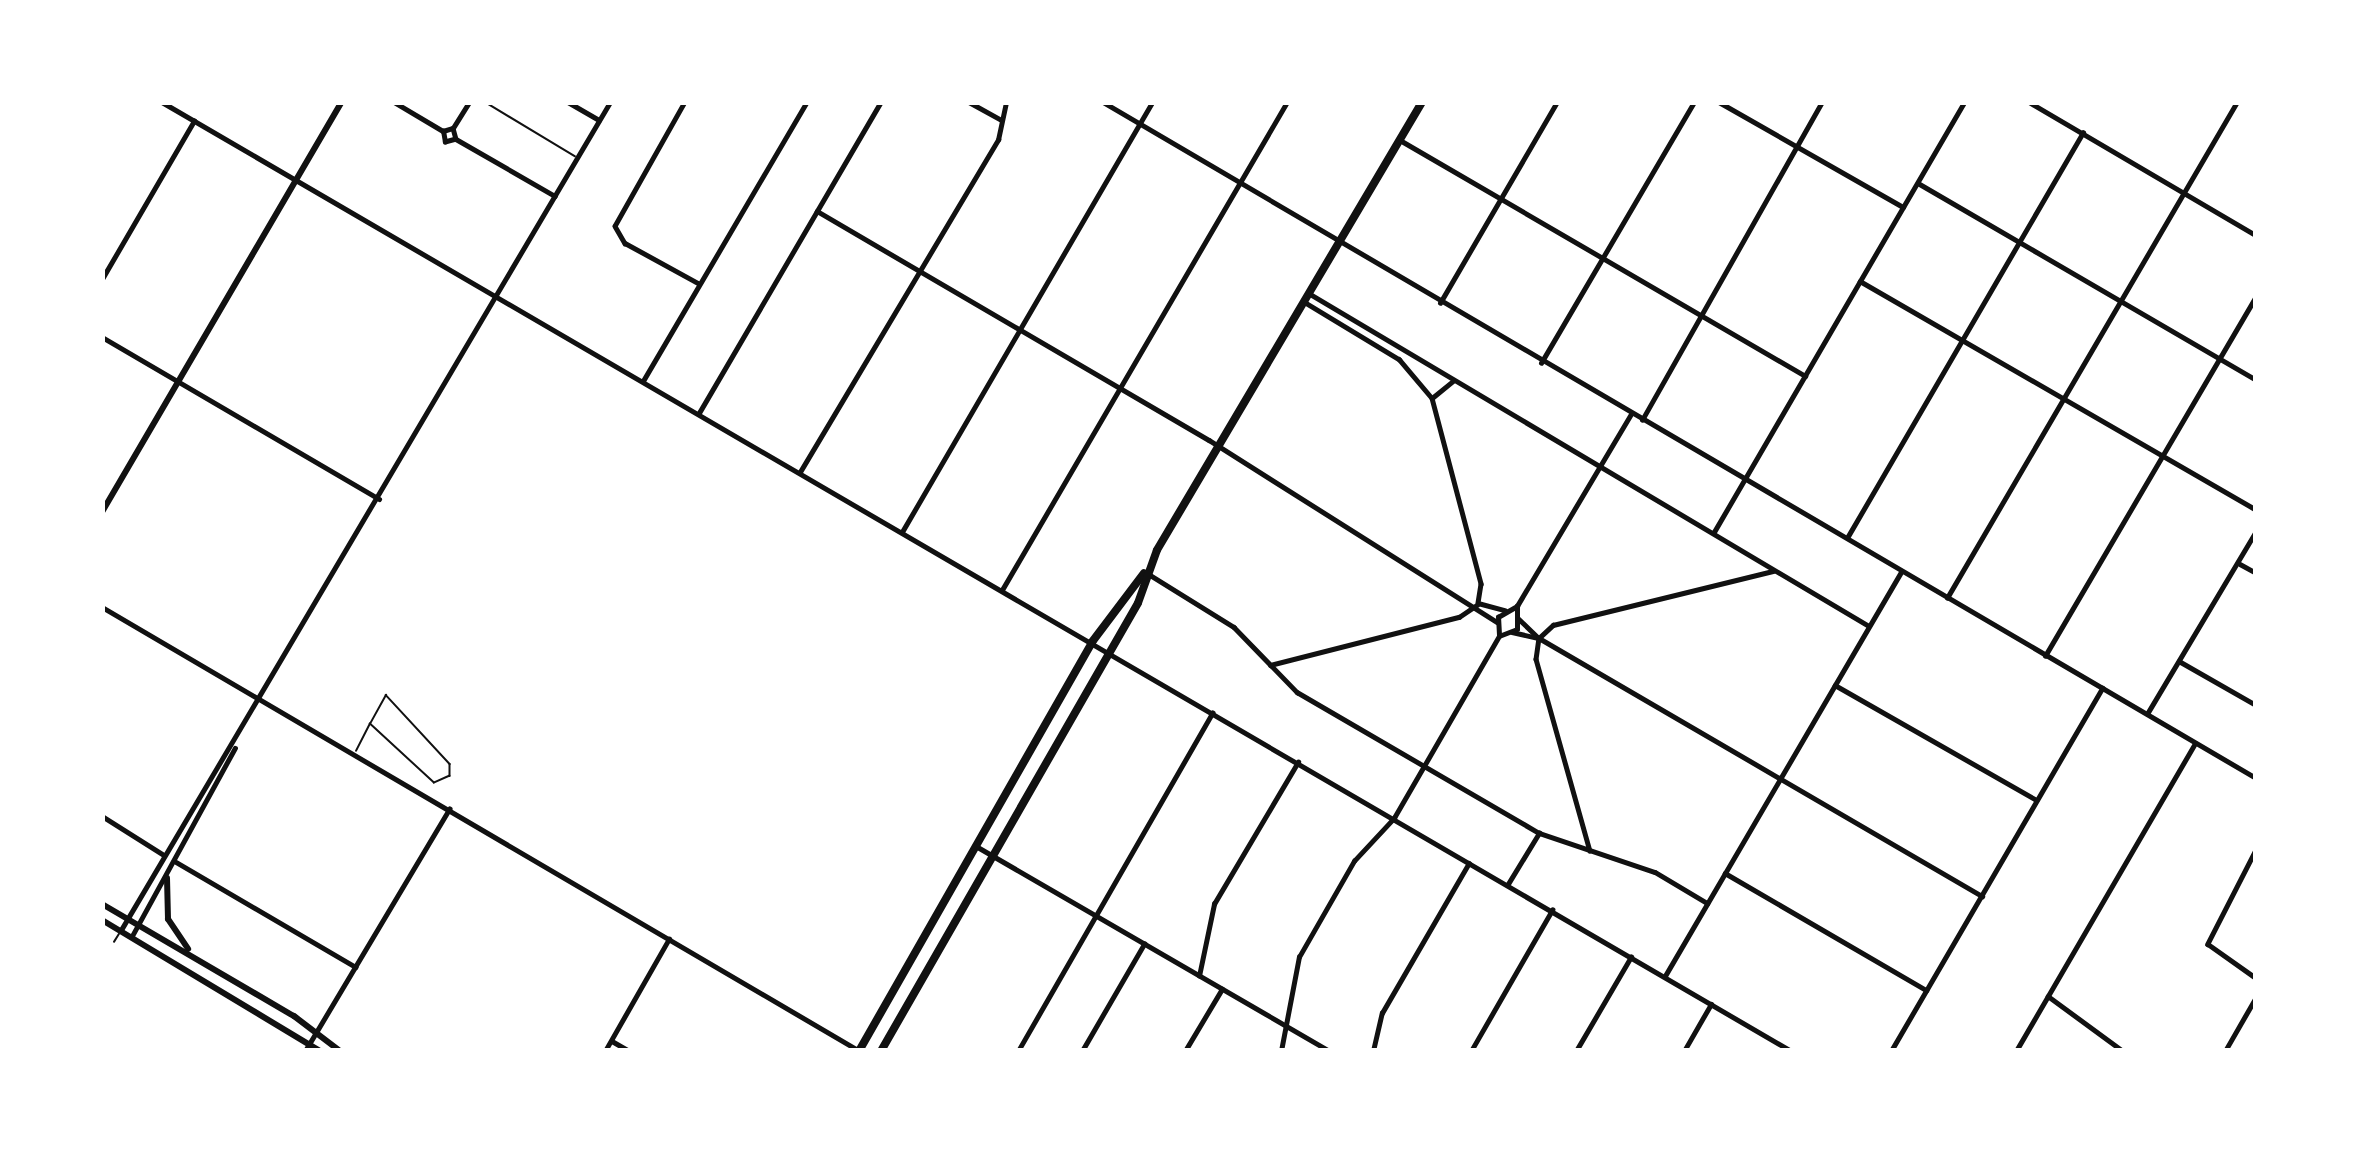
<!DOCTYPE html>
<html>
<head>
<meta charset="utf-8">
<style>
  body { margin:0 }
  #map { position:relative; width:2358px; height:1153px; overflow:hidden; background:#fff; font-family:"Playfair Display",serif }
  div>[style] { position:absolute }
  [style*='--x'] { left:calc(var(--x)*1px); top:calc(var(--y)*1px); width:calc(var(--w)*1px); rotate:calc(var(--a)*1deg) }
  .service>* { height:1.5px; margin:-0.75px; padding:0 0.75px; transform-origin:0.75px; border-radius:0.75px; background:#111 }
  .minor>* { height:4.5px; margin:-2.25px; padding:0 2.25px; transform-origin:2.25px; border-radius:2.25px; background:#111 }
  .tertiary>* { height:4.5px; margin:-2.25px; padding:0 2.25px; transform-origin:2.25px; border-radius:2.25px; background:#111 }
  .secondary>* { height:6px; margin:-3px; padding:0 3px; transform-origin:3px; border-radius:3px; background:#111 }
  .trunk>* { height:8px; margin:-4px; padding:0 4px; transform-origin:4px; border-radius:4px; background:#111 }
  span { translate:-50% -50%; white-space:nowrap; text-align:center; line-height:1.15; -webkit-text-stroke:9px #fff; paint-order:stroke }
  .frame { position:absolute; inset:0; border:105px solid #fff; pointer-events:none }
</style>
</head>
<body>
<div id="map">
  <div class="service">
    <i style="--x:485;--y:102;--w:105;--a:31"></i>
    <i style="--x:356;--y:751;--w:30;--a:-63"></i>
    <i style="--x:370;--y:724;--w:33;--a:-61"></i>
    <i style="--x:386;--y:695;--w:94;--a:47.2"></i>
    <i style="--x:450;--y:764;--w:12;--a:90"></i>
    <i style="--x:450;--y:776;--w:17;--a:156"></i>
    <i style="--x:434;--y:783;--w:87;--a:-137.3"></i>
    <i style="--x:114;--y:942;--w:9;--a:-58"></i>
  </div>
  <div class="minor">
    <i style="--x:394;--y:102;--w:57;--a:30.6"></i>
    <i style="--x:443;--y:131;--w:10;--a:-17"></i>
    <i style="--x:453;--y:128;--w:11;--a:75"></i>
    <i style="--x:456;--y:139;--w:11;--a:165"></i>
    <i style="--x:445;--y:142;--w:11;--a:-100"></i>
    <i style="--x:568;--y:102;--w:36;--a:30"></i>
    <i style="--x:685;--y:102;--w:142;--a:119.4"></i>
    <i style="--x:615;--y:226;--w:20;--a:60"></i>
    <i style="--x:625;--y:243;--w:83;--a:28.7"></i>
    <i style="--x:969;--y:102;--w:37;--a:29"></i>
    <i style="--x:1719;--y:102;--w:212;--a:29.7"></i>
    <i style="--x:453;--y:128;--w:31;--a:-58"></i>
    <i style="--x:456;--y:139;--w:114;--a:29.9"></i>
    <i style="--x:1400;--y:140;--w:469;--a:30.2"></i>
    <i style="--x:1918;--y:183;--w:391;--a:30.2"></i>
    <i style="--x:817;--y:211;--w:454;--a:30.3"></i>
    <i style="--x:1209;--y:440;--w:341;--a:32.3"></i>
    <i style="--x:102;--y:279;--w:183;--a:-59.8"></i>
    <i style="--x:1860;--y:281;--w:457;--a:30"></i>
    <i style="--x:1310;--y:294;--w:650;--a:30.71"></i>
    <i style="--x:1306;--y:303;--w:109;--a:31.1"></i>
    <i style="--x:1399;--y:359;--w:51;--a:49.8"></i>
    <i style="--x:1432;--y:398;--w:192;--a:75.2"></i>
    <i style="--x:1481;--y:584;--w:19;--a:99"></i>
    <i style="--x:1440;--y:303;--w:233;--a:-59.8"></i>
    <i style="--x:102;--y:337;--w:321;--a:30.3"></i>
    <i style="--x:1541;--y:363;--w:303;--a:-59.6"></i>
    <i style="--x:643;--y:381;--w:324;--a:-59.6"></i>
    <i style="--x:1432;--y:398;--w:27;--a:-39"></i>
    <i style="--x:699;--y:413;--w:360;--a:-59.7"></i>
    <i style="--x:1642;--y:420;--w:365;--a:-60.5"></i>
    <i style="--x:800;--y:472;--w:387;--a:-59.2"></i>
    <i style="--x:998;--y:140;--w:39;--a:-78"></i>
    <i style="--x:902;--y:532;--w:497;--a:-59.8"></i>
    <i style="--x:1714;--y:532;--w:497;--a:-59.8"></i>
    <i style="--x:1847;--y:538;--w:469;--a:-59.8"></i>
    <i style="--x:2240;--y:564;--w:18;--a:29"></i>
    <i style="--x:1150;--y:575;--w:99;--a:31.8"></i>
    <i style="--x:1234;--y:627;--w:91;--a:45.9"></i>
    <i style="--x:1297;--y:692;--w:280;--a:30.2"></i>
    <i style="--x:1539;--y:833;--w:122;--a:18.6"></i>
    <i style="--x:1655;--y:872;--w:61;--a:30.8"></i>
    <i style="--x:1002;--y:590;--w:565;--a:-59.71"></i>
    <i style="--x:1947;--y:598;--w:575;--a:-59.69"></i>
    <i style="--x:1478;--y:603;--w:28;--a:15"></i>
    <i style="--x:1519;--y:619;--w:28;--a:44"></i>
    <i style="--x:1512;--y:632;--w:28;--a:13"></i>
    <i style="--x:1539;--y:638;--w:513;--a:30.22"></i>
    <i style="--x:1499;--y:635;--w:18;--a:-93"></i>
    <i style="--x:1498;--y:617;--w:22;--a:-30"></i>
    <i style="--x:1539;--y:638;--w:19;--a:-43"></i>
    <i style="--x:1553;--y:625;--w:227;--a:-13.8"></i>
    <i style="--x:1539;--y:638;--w:21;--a:98"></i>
    <i style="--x:1536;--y:659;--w:199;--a:74.3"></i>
    <i style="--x:2045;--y:656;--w:416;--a:-59.6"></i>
    <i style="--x:2179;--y:661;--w:89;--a:29.7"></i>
    <i style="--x:1270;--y:665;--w:195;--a:-14.3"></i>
    <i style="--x:1459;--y:617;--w:22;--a:-34"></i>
    <i style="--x:1835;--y:685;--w:232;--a:29.7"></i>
    <i style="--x:2147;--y:714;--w:213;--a:-59.2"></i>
    <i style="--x:102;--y:816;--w:73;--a:32.2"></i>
    <i style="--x:976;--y:846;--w:409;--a:30.1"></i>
    <i style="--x:2256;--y:850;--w:106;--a:117.1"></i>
    <i style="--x:2208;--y:944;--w:59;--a:35.3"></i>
    <i style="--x:176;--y:862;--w:208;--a:30.3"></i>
    <i style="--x:1725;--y:873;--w:233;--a:30.2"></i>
    <i style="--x:1508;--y:884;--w:60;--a:-58.7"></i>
    <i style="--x:1199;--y:976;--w:74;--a:-78.2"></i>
    <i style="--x:1214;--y:904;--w:165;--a:-59.4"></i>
    <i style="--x:1665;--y:976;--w:468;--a:-59.7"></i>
    <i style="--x:2048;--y:996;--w:93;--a:36.3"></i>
    <i style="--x:612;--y:1041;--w:20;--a:30"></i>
    <i style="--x:305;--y:1051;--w:282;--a:-59.2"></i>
    <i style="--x:605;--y:1051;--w:129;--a:-60.3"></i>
    <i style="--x:1018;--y:1051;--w:390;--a:-60.1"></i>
    <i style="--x:1082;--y:1051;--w:124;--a:-59.9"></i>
    <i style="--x:1185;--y:1051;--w:72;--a:-59.2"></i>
    <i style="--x:1281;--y:1051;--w:96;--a:-79.2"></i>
    <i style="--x:1299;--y:957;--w:111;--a:-60.2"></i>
    <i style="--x:1354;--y:861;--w:59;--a:-47.1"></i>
    <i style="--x:1394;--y:818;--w:210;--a:-60"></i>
    <i style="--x:1499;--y:636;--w:19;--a:-21"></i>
    <i style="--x:1517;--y:629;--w:23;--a:-90"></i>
    <i style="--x:1517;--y:606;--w:223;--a:-59.3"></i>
    <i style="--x:1373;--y:1051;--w:39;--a:-77"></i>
    <i style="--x:1382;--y:1013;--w:173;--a:-59.9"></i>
    <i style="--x:1471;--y:1051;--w:163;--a:-60.1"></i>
    <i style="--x:1576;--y:1051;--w:109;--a:-59.7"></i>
    <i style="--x:1684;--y:1051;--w:54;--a:-60.1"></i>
    <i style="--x:1891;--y:1051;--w:420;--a:-59.8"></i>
    <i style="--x:2016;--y:1051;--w:356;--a:-59.8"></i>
    <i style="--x:2225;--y:1051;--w:62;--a:-60.1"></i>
  </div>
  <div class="tertiary">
    <i style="--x:162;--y:102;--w:1885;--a:30.22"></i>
    <i style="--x:1103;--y:102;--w:1337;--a:30.38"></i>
    <i style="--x:2029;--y:102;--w:263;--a:30.4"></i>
    <i style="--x:102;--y:607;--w:876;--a:30.37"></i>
    <i style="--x:121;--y:930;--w:962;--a:-59.43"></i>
    <i style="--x:132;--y:936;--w:214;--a:-61.3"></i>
  </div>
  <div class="secondary">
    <i style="--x:102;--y:512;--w:475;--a:-59.7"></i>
    <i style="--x:167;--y:878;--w:41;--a:88.6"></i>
    <i style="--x:168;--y:919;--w:36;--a:56"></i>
    <i style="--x:102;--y:904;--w:222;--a:30.3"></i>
    <i style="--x:294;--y:1016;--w:58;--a:37.3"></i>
    <i style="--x:102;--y:920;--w:254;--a:31"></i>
  </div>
  <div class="trunk">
    <i style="--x:859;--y:1051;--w:471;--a:-60.3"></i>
    <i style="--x:1092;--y:642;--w:86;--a:-53"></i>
    <i style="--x:881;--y:1051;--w:516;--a:-60.16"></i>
    <i style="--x:1138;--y:603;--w:56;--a:-70.3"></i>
    <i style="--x:1157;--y:550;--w:521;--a:-59.39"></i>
  </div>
  <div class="frame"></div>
</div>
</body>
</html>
